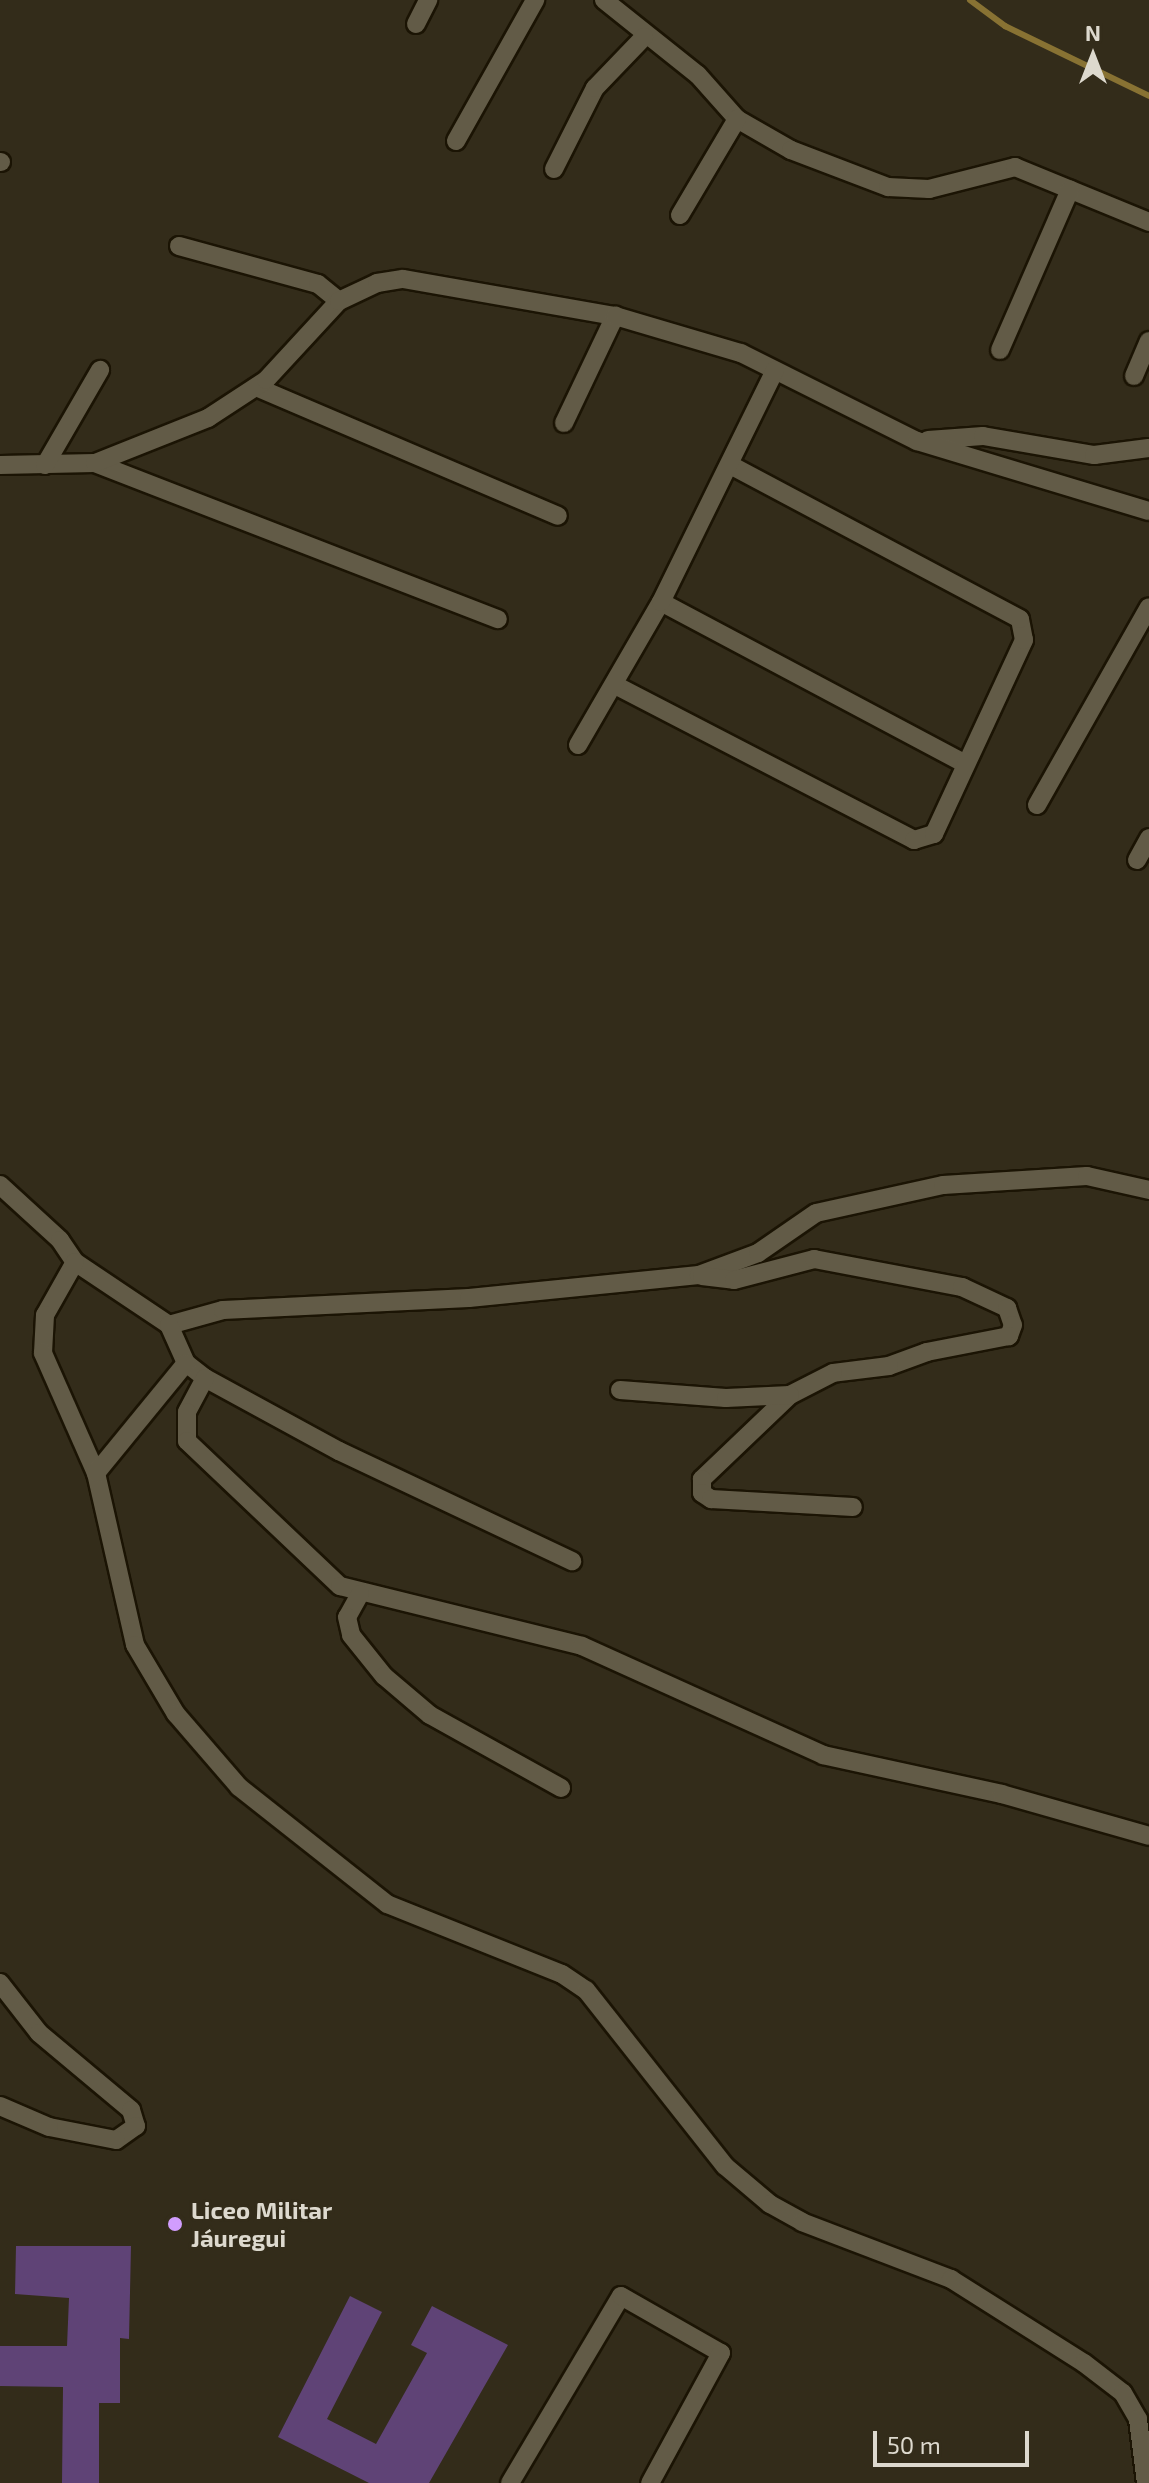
<!DOCTYPE html>
<html>
<head>
<meta charset="utf-8">
<style>
  body { margin:0 }
  #map { position:relative; width:1149px; height:2483px; overflow:hidden; background:#332c1a; font-family:"Exo 2",sans-serif }
  div>[style] { position:absolute }
  [style*='--x'] { left:calc(var(--x)*1px); top:calc(var(--y)*1px); width:calc(var(--w)*1px); rotate:calc(var(--a)*1deg) }
  .stream>* { height:6px; margin:-3px; padding:0 3px; transform-origin:3px; border-radius:3px; background:#887233 }
  .building>* { inset:0; background:#5f4376 }
  .roads { filter:drop-shadow(2px 0 #1b1404) drop-shadow(-2px 0 #1b1404) drop-shadow(0 2px #1b1404) drop-shadow(0 -2px #1b1404) }
  .minor>* { height:18px; margin:-9px; padding:0 9px; transform-origin:9px; border-radius:9px; background:#625b47 }
  .dots>* { width:22px; height:22px; translate:-50% -50%; box-sizing:border-box; border:4px solid #332c1a; border-radius:50% }
  span { translate:-50% -50%; white-space:nowrap; text-align:center; line-height:1.15; -webkit-text-stroke:6px #332c1a; paint-order:stroke }
  .poi-label { font-size:24px; color:#ddd9ce; font-weight:700 }
  .left { translate:0 -50%; text-align:left }
  .north { position:absolute; left:1053px; top:16px; width:80px; height:80px; -webkit-text-stroke:6px #332c1a; paint-order:stroke; rotate:0deg; font-size:22px; font-weight:700; line-height:32px; text-align:center; color:#ddd9ce }
  .north::after { content:''; display:block; margin:auto; width:28px; height:36px; background:#ddd9ce; clip-path:polygon(50% 0,100% 100%,50% 72%,0 100%) }
  .scale { position:absolute; left:873px; top:2431px; width:156px; height:36px; box-sizing:border-box; border:4px solid #ddd9ce; border-top:0; padding-left:10px; font-size:24px; line-height:28px; white-space:nowrap; color:#ddd9ce; -webkit-text-stroke:6px #332c1a; paint-order:stroke }
</style>
</head>
<body>
<div id="map">
  <div class="stream">
    <i style="--x:970;--y:0;--w:44;--a:36.6"></i>
    <i style="--x:1005;--y:26;--w:160;--a:25.9"></i>
  </div>
  <div class="building">
    <i style="clip-path:polygon(16px 2246px,131px 2246px,129px 2339px,120px 2338px,120px 2403px,99px 2403px,99px 2483px,62px 2483px,63px 2387px,0 2386px,0 2346px,67px 2346px,69px 2298px,15px 2294px)"></i>
    <i style="clip-path:polygon(350px 2296px,382px 2312px,327px 2419px,376px 2444px,427px 2353px,411px 2345px,432px 2306px,508px 2345px,429px 2483px,369px 2483px,278px 2437px)"></i>
  </div>
  <div class="roads">
    <div class="minor">
      <i style="--x:604;--y:0;--w:120;--a:38.6"></i>
      <i style="--x:698;--y:75;--w:59;--a:48.4"></i>
      <i style="--x:737;--y:119;--w:62;--a:29.9"></i>
      <i style="--x:791;--y:150;--w:104;--a:20.9"></i>
      <i style="--x:888;--y:187;--w:41;--a:2.8"></i>
      <i style="--x:929;--y:189;--w:89;--a:-14.3"></i>
      <i style="--x:1015;--y:167;--w:145;--a:22.3"></i>
      <i style="--x:416;--y:24;--w:27;--a:-63"></i>
      <i style="--x:456;--y:141;--w:162;--a:-60.7"></i>
      <i style="--x:0;--y:162;--w:1;--a:0"></i>
      <i style="--x:554;--y:169;--w:91;--a:-63.2"></i>
      <i style="--x:595;--y:88;--w:71;--a:-46.1"></i>
      <i style="--x:680;--y:215;--w:112;--a:-59.3"></i>
      <i style="--x:179;--y:246;--w:144;--a:15.3"></i>
      <i style="--x:318;--y:284;--w:27;--a:39"></i>
      <i style="--x:1000;--y:350;--w:175;--a:-66.4"></i>
      <i style="--x:1134;--y:376;--w:38;--a:-67"></i>
      <i style="--x:256;--y:387;--w:328;--a:23.1"></i>
      <i style="--x:564;--y:423;--w:119;--a:-64.5"></i>
      <i style="--x:928;--y:440;--w:55;--a:-4.2"></i>
      <i style="--x:983;--y:436;--w:113;--a:9.7"></i>
      <i style="--x:1094;--y:455;--w:55;--a:-7.3"></i>
      <i style="--x:95;--y:463;--w:432;--a:21.2"></i>
      <i style="--x:0;--y:465;--w:95;--a:-1.2"></i>
      <i style="--x:95;--y:463;--w:122;--a:-21.7"></i>
      <i style="--x:208;--y:418;--w:69;--a:-33.2"></i>
      <i style="--x:266;--y:380;--w:108;--a:-47.3"></i>
      <i style="--x:339;--y:301;--w:42;--a:-25.3"></i>
      <i style="--x:377;--y:283;--w:26;--a:-9"></i>
      <i style="--x:403;--y:279;--w:215;--a:9.9"></i>
      <i style="--x:615;--y:316;--w:131;--a:16.4"></i>
      <i style="--x:741;--y:353;--w:197;--a:26.6"></i>
      <i style="--x:917;--y:441;--w:242;--a:16.8"></i>
      <i style="--x:45;--y:465;--w:110;--a:-59.9"></i>
      <i style="--x:661;--y:602;--w:345;--a:28"></i>
      <i style="--x:615;--y:685;--w:337;--a:27.4"></i>
      <i style="--x:914;--y:840;--w:21;--a:-17"></i>
      <i style="--x:934;--y:834;--w:214;--a:-65.1"></i>
      <i style="--x:1024;--y:640;--w:21;--a:-101"></i>
      <i style="--x:1020;--y:619;--w:326;--a:-152"></i>
      <i style="--x:578;--y:745;--w:165;--a:-59.9"></i>
      <i style="--x:661;--y:602;--w:258;--a:-63.8"></i>
      <i style="--x:1037;--y:805;--w:227;--a:-60.5"></i>
      <i style="--x:1137;--y:860;--w:25;--a:-61"></i>
      <i style="--x:0;--y:1185;--w:81;--a:42.5"></i>
      <i style="--x:60;--y:1240;--w:27;--a:56"></i>
      <i style="--x:75;--y:1262;--w:113;--a:33.8"></i>
      <i style="--x:169;--y:1325;--w:56;--a:-15.5"></i>
      <i style="--x:223;--y:1310;--w:246;--a:-2.8"></i>
      <i style="--x:469;--y:1298;--w:231;--a:-5.7"></i>
      <i style="--x:699;--y:1275;--w:63;--a:-20.4"></i>
      <i style="--x:758;--y:1253;--w:70;--a:-34.6"></i>
      <i style="--x:816;--y:1213;--w:130;--a:-12.4"></i>
      <i style="--x:943;--y:1185;--w:144;--a:-3.6"></i>
      <i style="--x:1087;--y:1176;--w:64;--a:12.7"></i>
      <i style="--x:75;--y:1262;--w:61;--a:119.5"></i>
      <i style="--x:45;--y:1315;--w:38;--a:93"></i>
      <i style="--x:43;--y:1353;--w:131;--a:66.2"></i>
      <i style="--x:96;--y:1473;--w:176;--a:77.2"></i>
      <i style="--x:135;--y:1645;--w:80;--a:59.3"></i>
      <i style="--x:176;--y:1714;--w:96;--a:49.2"></i>
      <i style="--x:239;--y:1787;--w:189;--a:38.3"></i>
      <i style="--x:387;--y:1904;--w:188;--a:21.8"></i>
      <i style="--x:562;--y:1974;--w:29;--a:34"></i>
      <i style="--x:586;--y:1990;--w:224;--a:51.7"></i>
      <i style="--x:725;--y:2166;--w:59;--a:40.2"></i>
      <i style="--x:770;--y:2204;--w:37;--a:29"></i>
      <i style="--x:802;--y:2222;--w:160;--a:20.9"></i>
      <i style="--x:951;--y:2279;--w:157;--a:32.3"></i>
      <i style="--x:1084;--y:2363;--w:49;--a:37.6"></i>
      <i style="--x:1123;--y:2393;--w:30;--a:60"></i>
      <i style="--x:1138;--y:2419;--w:64;--a:82.9"></i>
      <i style="--x:702;--y:1276;--w:32;--a:7"></i>
      <i style="--x:734;--y:1280;--w:83;--a:-14.7"></i>
      <i style="--x:814;--y:1259;--w:151;--a:10.7"></i>
      <i style="--x:962;--y:1287;--w:50;--a:25"></i>
      <i style="--x:1007;--y:1308;--w:18;--a:71"></i>
      <i style="--x:1013;--y:1325;--w:12;--a:110"></i>
      <i style="--x:1009;--y:1336;--w:84;--a:169"></i>
      <i style="--x:927;--y:1352;--w:40;--a:159.8"></i>
      <i style="--x:889;--y:1366;--w:56;--a:172.9"></i>
      <i style="--x:833;--y:1373;--w:48;--a:152.9"></i>
      <i style="--x:790;--y:1395;--w:122;--a:136.3"></i>
      <i style="--x:702;--y:1479;--w:14;--a:90"></i>
      <i style="--x:702;--y:1493;--w:11;--a:34"></i>
      <i style="--x:711;--y:1499;--w:142;--a:3.2"></i>
      <i style="--x:169;--y:1325;--w:42;--a:65.9"></i>
      <i style="--x:186;--y:1363;--w:24;--a:38"></i>
      <i style="--x:205;--y:1378;--w:153;--a:28.6"></i>
      <i style="--x:339;--y:1451;--w:258;--a:25.3"></i>
      <i style="--x:205;--y:1378;--w:38;--a:118"></i>
      <i style="--x:187;--y:1412;--w:29;--a:90"></i>
      <i style="--x:187;--y:1441;--w:211;--a:43.5"></i>
      <i style="--x:340;--y:1586;--w:249;--a:13.9"></i>
      <i style="--x:582;--y:1646;--w:265;--a:24.3"></i>
      <i style="--x:823;--y:1755;--w:183;--a:12.3"></i>
      <i style="--x:1002;--y:1794;--w:153;--a:15.9"></i>
      <i style="--x:620;--y:1390;--w:106;--a:4.3"></i>
      <i style="--x:726;--y:1398;--w:64;--a:-2.7"></i>
      <i style="--x:96;--y:1473;--w:142;--a:-50.7"></i>
      <i style="--x:360;--y:1594;--w:26;--a:119"></i>
      <i style="--x:347;--y:1617;--w:18;--a:77"></i>
      <i style="--x:351;--y:1635;--w:53;--a:51.2"></i>
      <i style="--x:384;--y:1676;--w:60;--a:40.3"></i>
      <i style="--x:430;--y:1715;--w:150;--a:29.1"></i>
      <i style="--x:0;--y:1983;--w:63;--a:52"></i>
      <i style="--x:39;--y:2033;--w:120;--a:39.9"></i>
      <i style="--x:131;--y:2110;--w:17;--a:73"></i>
      <i style="--x:136;--y:2126;--w:24;--a:145"></i>
      <i style="--x:116;--y:2140;--w:68;--a:-169"></i>
      <i style="--x:49;--y:2127;--w:53;--a:-156.8"></i>
      <i style="--x:510;--y:2483;--w:217;--a:-59.3"></i>
      <i style="--x:621;--y:2296;--w:115;--a:29.7"></i>
      <i style="--x:721;--y:2353;--w:148;--a:118.6"></i>
    </div>
  </div>
  <div class="dots">
    <i style="left:175px;top:2224px;background:#d19dfe"></i>
  </div>
  <div class="poi-label">
    <span class="left" style="left:191px;top:2224px">Liceo Militar<br>Jáuregui</span>
  </div>
  <div class="north">N</div>
  <div class="scale">50 m</div>
</div>
</body>
</html>
